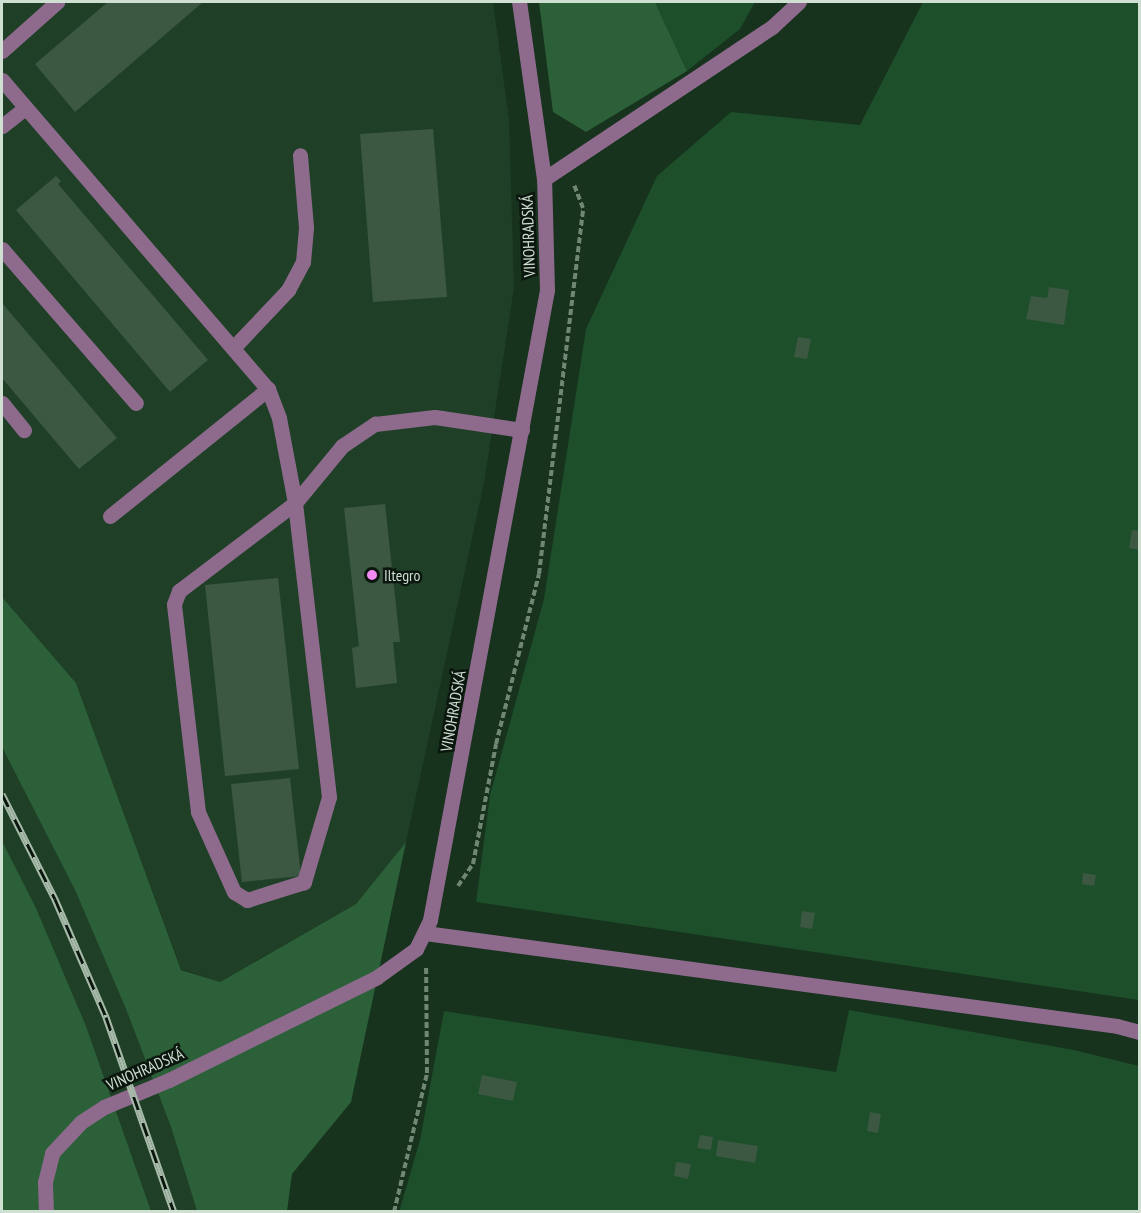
<!DOCTYPE html>
<html>
<head>
<meta charset="utf-8">
<style>
  body { margin:0 }
  #map { position:relative; width:1141px; height:1213px; overflow:hidden; background:#17321d; font-family:"PT Sans Narrow",sans-serif }
  div>[style] { position:absolute }
  [style*='--x'] { left:calc(var(--x)*1px); top:calc(var(--y)*1px); width:calc(var(--w)*1px); rotate:calc(var(--a)*1deg) }
  .built>* { inset:0; background:#1f4027 }
  .green>* { inset:0; background:#1c4f2a }
  .forest>* { inset:0; background:#2c6039 }
  .building>* { inset:0; background:#3c5842 }
  .path>* { height:4px; margin-top:-2px; transform-origin:0; background:repeating-linear-gradient(90deg,#718775 0 6px,transparent 0 9px) }
  .minor>* { height:15px; margin:-7.5px; padding:0 7.5px; transform-origin:7.5px; border-radius:7.5px; background:#8e6b8d }
  .rail>* { height:7px; margin-top:-3.5px; transform-origin:0; background:repeating-linear-gradient(90deg,#0b170e 0 14px,#a8bbab 0 28px); box-sizing:border-box; border-block:2px solid #a8bbab }
  .dots>* { width:16px; height:16px; translate:-50% -50%; box-sizing:border-box; border:3px solid #0b170e; border-radius:50% }
  span { translate:-50% -50%; white-space:nowrap; text-align:center; line-height:1.15; -webkit-text-stroke:5px #0b170e; paint-order:stroke }
  .street-label { font-size:16px; color:#cfdfd1 }
  .poi-label { font-size:16px; color:#cfdfd1 }
  .left { translate:0 -50%; text-align:left }
  .frame { position:absolute; inset:0; border:3px solid #cfdfd1; pointer-events:none }
</style>
</head>
<body>
<div id="map">
  <div class="built">
    <i style="clip-path:polygon(2px 2px,493px 2px,509px 119px,514px 288px,484px 483px,406px 842px,356px 904px,219px 982px,181px 969px,76px 683px,2px 597px)"></i>
    <i style="clip-path:polygon(2px 747px,75px 890px,126px 1009px,171px 1127px,197px 1211px,151px 1211px,86px 1026px,36px 908px,2px 841px)"></i>
  </div>
  <div class="green">
    <i style="clip-path:polygon(655px 2px,755px 2px,740px 29px,687px 71px)"></i>
    <i style="clip-path:polygon(923px 2px,1139px 2px,1139px 1000px,476px 902px,490px 795px,544px 599px,586px 329px,657px 176px,731px 112px,860px 125px)"></i>
    <i style="clip-path:polygon(849px 1010px,1074px 1050px,1139px 1066px,1139px 1211px,399px 1212px,420px 1140px,444px 1011px,836px 1072px)"></i>
  </div>
  <div class="forest">
    <i style="clip-path:polygon(539px 2px,655px 2px,687px 71px,586px 132px,553px 112px)"></i>
    <i style="clip-path:polygon(2px 597px,76px 683px,181px 970px,220px 982px,356px 904px,406px 842px,351px 1102px,292px 1174px,287px 1211px,197px 1211px,171px 1127px,126px 1009px,75px 890px,2px 747px)"></i>
    <i style="clip-path:polygon(2px 841px,36px 908px,86px 1026px,151px 1211px,2px 1211px)"></i>
  </div>
  <div class="building">
    <i style="clip-path:polygon(108px 2px,203px 2px,75px 112px,35px 64px)"></i>
    <i style="clip-path:polygon(433px 129px,447px 297px,373px 302px,360px 134px)"></i>
    <i style="clip-path:polygon(56px 176px,61px 181px,58px 184px,208px 360px,170px 392px,16px 210px)"></i>
    <i style="clip-path:polygon(1049px 287px,1069px 290px,1064px 325px,1026px 319px,1031px 296px,1047px 298px)"></i>
    <i style="clip-path:polygon(2px 303px,117px 438px,79px 469px,2px 378px)"></i>
    <i style="clip-path:polygon(798px 337px,811px 339px,807px 359px,794px 357px)"></i>
    <i style="clip-path:polygon(385px 504px,400px 642px,393px 642px,397px 683px,356px 688px,352px 648px,359px 646px,344px 508px)"></i>
    <i style="clip-path:polygon(1132px 530px,1140px 531px,1140px 550px,1129px 548px)"></i>
    <i style="clip-path:polygon(278px 578px,299px 769px,225px 776px,205px 585px)"></i>
    <i style="clip-path:polygon(290px 778px,301px 876px,242px 882px,231px 784px)"></i>
    <i style="clip-path:polygon(1083px 873px,1096px 875px,1094px 886px,1082px 884px)"></i>
    <i style="clip-path:polygon(802px 911px,815px 913px,812px 929px,800px 927px)"></i>
    <i style="clip-path:polygon(482px 1075px,517px 1082px,513px 1101px,478px 1094px)"></i>
    <i style="clip-path:polygon(870px 1112px,881px 1114px,878px 1133px,867px 1131px)"></i>
    <i style="clip-path:polygon(700px 1135px,713px 1137px,711px 1150px,697px 1148px)"></i>
    <i style="clip-path:polygon(718px 1140px,758px 1146px,755px 1163px,716px 1156px)"></i>
    <i style="clip-path:polygon(676px 1162px,691px 1164px,688px 1179px,674px 1176px)"></i>
  </div>
  <div class="path">
    <i style="--x:458;--y:886;--w:27;--a:-56"></i>
    <i style="--x:473;--y:864;--w:122;--a:-79.1"></i>
    <i style="--x:496;--y:744;--w:175;--a:-75.8"></i>
    <i style="--x:539;--y:574;--w:369;--a:-83.1"></i>
    <i style="--x:583;--y:208;--w:26;--a:-111"></i>
    <i style="--x:394;--y:1212;--w:143;--a:-76.6"></i>
    <i style="--x:427;--y:1073;--w:106;--a:-90.5"></i>
  </div>
  <div class="minor">
    <i style="--x:2;--y:51;--w:74;--a:-41.7"></i>
    <i style="--x:2;--y:80;--w:408;--a:49.3"></i>
    <i style="--x:268;--y:389;--w:31;--a:69"></i>
    <i style="--x:279;--y:418;--w:86;--a:79.3"></i>
    <i style="--x:295;--y:503;--w:74;--a:-50.5"></i>
    <i style="--x:342;--y:446;--w:40;--a:-34"></i>
    <i style="--x:375;--y:424;--w:60;--a:-6.7"></i>
    <i style="--x:435;--y:417;--w:88;--a:8.5"></i>
    <i style="--x:2;--y:126;--w:29;--a:-38"></i>
    <i style="--x:544;--y:179;--w:274;--a:-33.7"></i>
    <i style="--x:772;--y:27;--w:37;--a:-43"></i>
    <i style="--x:2;--y:249;--w:204;--a:49"></i>
    <i style="--x:234;--y:347;--w:79;--a:-46.5"></i>
    <i style="--x:288;--y:290;--w:32;--a:-62"></i>
    <i style="--x:303;--y:262;--w:35;--a:-85"></i>
    <i style="--x:306;--y:227;--w:72;--a:-94.8"></i>
    <i style="--x:2;--y:403;--w:35;--a:51"></i>
    <i style="--x:295;--y:503;--w:296;--a:83.4"></i>
    <i style="--x:329;--y:797;--w:89;--a:106.4"></i>
    <i style="--x:304;--y:882;--w:60;--a:162.5"></i>
    <i style="--x:247;--y:900;--w:15;--a:-148"></i>
    <i style="--x:234;--y:892;--w:88;--a:-114.2"></i>
    <i style="--x:198;--y:812;--w:209;--a:-96.6"></i>
    <i style="--x:174;--y:604;--w:14;--a:-69"></i>
    <i style="--x:179;--y:591;--w:146;--a:-37.2"></i>
    <i style="--x:110;--y:516;--w:203;--a:-38.8"></i>
    <i style="--x:425;--y:933;--w:698;--a:7.65"></i>
    <i style="--x:1117;--y:1026;--w:24;--a:15"></i>
    <i style="--x:46;--y:1212;--w:30;--a:-92"></i>
    <i style="--x:45;--y:1182;--w:30;--a:-76"></i>
    <i style="--x:52;--y:1153;--w:42;--a:-46.9"></i>
    <i style="--x:81;--y:1122;--w:27;--a:-33"></i>
    <i style="--x:104;--y:1107;--w:70;--a:-22.6"></i>
    <i style="--x:169;--y:1080;--w:232;--a:-26.3"></i>
    <i style="--x:377;--y:977;--w:48;--a:-35.7"></i>
    <i style="--x:416;--y:949;--w:32;--a:-64"></i>
    <i style="--x:430;--y:920;--w:641;--a:-79.48"></i>
    <i style="--x:547;--y:290;--w:111;--a:-91.5"></i>
    <i style="--x:544;--y:179;--w:179;--a:-98"></i>
  </div>
  <div class="rail">
    <i style="--x:2;--y:794;--w:118;--a:63.2"></i>
    <i style="--x:55;--y:899;--w:129;--a:66.6"></i>
    <i style="--x:106;--y:1017;--w:207;--a:70.8"></i>
  </div>
  <div class="dots">
    <i style="left:372px;top:575px;background:#f38af2"></i>
  </div>
  <div class="street-label">
    <span style="left:528px;top:236px;rotate:-92deg">VINOHRADSKÁ</span>
    <span style="left:453px;top:711px;rotate:-80deg">VINOHRADSKÁ</span>
    <span style="left:145px;top:1069px;rotate:-24deg">VINOHRADSKÁ</span>
  </div>
  <div class="poi-label">
    <span class="left" style="left:384px;top:575px">Iltegro</span>
  </div>
  <div class="frame"></div>
</div>
</body>
</html>
